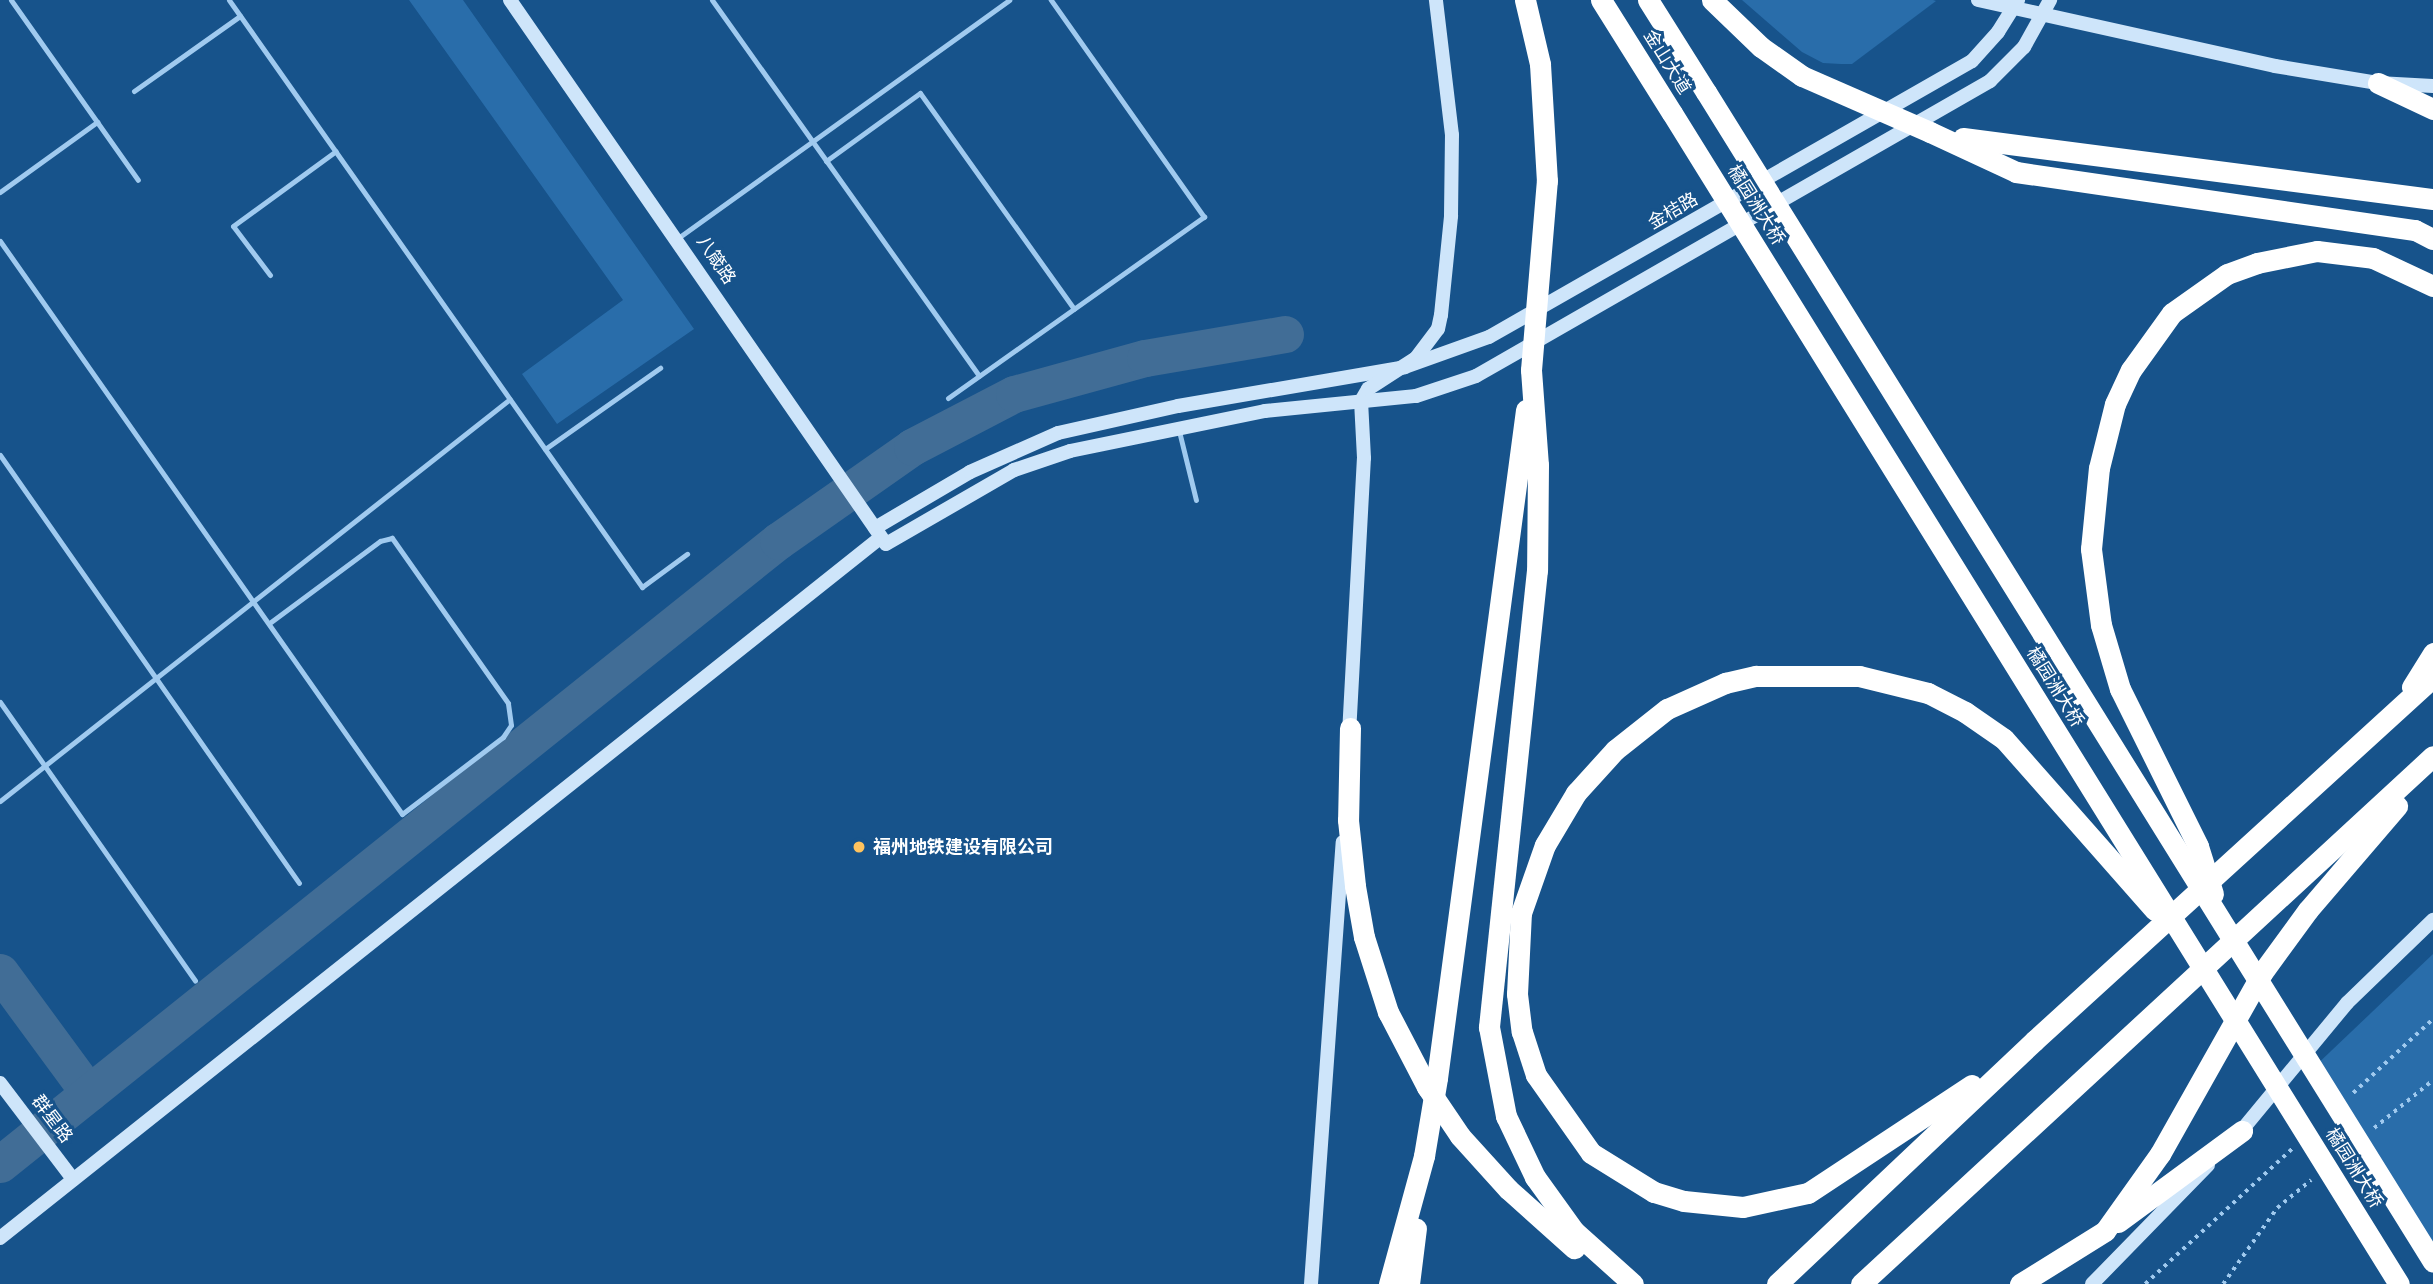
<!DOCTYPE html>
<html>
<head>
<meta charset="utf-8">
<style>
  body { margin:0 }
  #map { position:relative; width:2433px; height:1284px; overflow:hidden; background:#17538b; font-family:Roboto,"Noto Sans SC",sans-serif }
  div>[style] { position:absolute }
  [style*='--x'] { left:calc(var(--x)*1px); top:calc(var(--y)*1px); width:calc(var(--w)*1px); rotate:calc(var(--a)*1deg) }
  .green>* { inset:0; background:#296daa }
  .river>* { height:37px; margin:-18.5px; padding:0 18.5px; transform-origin:18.5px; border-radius:18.5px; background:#416d96 }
  .path>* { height:3.5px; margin-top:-1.75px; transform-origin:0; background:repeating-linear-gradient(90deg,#a0caef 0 3.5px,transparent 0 8.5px) }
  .lane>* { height:5px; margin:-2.5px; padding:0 2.5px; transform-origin:2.5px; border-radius:2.5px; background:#a0caef }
  .secondary>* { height:14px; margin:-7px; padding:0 7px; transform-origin:7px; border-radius:7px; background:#cee5fa }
  .highway>* { height:21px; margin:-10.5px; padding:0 10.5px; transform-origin:10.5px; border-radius:10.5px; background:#fff }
  .highway-bridge>* { height:21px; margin:-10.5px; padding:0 10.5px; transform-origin:10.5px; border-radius:10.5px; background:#fff }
  .dots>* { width:19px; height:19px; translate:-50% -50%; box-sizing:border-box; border:4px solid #17538b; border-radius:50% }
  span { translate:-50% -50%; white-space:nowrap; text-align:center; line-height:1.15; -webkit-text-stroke:6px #17538b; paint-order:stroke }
  .street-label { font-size:18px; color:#fff }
  .poi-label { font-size:18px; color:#fff; font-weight:700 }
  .left { translate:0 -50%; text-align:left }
</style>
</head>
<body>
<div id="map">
  <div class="green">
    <i style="clip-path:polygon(409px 0,463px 0,694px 329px,557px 424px,522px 374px,623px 300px)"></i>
    <i style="clip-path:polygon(1742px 0,1933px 0,1936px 1px,1852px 64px,1841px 64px,1823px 63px,1802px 52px)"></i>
    <i style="clip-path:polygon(2433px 954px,2433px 1268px,2310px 1071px)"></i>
  </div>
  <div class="river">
    <i style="--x:0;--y:972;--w:150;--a:53.7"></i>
    <i style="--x:0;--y:1164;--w:997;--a:-38.69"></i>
    <i style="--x:778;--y:541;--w:164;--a:-35"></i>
    <i style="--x:912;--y:447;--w:115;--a:-27.5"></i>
    <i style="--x:1014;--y:394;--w:136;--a:-15.4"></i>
    <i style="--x:1145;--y:358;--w:142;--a:-9.7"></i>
  </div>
  <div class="path">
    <i style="--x:2353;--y:1093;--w:109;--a:-42.8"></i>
    <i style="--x:2374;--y:1128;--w:76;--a:-39.1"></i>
    <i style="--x:2145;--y:1284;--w:201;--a:-42.6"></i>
    <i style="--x:2223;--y:1284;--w:93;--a:-54.6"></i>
    <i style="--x:2277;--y:1208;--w:44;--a:-39.5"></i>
  </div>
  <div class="lane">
    <i style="--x:11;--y:0;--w:220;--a:54.8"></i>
    <i style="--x:229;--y:0;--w:718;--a:54.87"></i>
    <i style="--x:642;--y:587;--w:56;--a:-36.3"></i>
    <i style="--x:712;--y:0;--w:461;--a:54.6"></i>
    <i style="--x:134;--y:91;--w:130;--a:-35.3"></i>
    <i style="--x:826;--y:161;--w:116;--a:-35.9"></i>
    <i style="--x:920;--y:93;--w:265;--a:54.5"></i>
    <i style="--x:0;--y:192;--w:120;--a:-35.8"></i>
    <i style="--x:678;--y:238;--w:408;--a:-35.7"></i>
    <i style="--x:0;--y:241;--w:700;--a:54.95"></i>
    <i style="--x:402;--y:814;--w:127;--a:-37.3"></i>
    <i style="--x:503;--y:737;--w:14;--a:-56"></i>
    <i style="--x:511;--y:725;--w:22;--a:-98"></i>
    <i style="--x:508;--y:703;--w:202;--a:-125.1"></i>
    <i style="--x:392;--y:538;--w:12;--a:166"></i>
    <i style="--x:380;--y:541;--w:136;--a:143.4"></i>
    <i style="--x:270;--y:275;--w:61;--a:-127.1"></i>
    <i style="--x:233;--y:226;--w:127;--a:-36.1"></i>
    <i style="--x:948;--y:398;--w:314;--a:-35.3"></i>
    <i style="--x:1204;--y:217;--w:266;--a:-125.2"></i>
    <i style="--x:1179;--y:431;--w:71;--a:76.2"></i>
    <i style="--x:545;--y:449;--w:141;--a:-35.2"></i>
    <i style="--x:0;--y:455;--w:522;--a:55.06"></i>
    <i style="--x:0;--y:702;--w:340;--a:55"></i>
    <i style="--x:0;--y:801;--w:649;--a:-38.25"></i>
  </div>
  <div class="secondary">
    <i style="--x:510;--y:0;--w:661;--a:55.35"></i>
    <i style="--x:886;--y:544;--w:148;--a:-30"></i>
    <i style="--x:1014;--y:470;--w:59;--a:-18.7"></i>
    <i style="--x:1070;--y:451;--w:199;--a:-11.6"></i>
    <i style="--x:1265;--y:411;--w:152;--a:-5.7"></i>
    <i style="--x:1416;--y:396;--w:63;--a:-18.4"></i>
    <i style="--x:1476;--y:376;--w:593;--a:-29.85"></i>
    <i style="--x:1990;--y:81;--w:48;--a:-45"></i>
    <i style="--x:2024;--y:47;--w:54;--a:-61"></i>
    <i style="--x:1978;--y:0;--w:304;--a:12.5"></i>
    <i style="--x:2275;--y:66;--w:104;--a:9.4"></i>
    <i style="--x:2378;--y:83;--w:55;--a:3.1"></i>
    <i style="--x:875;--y:528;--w:110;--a:-30.5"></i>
    <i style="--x:970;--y:472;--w:96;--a:-23.9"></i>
    <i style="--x:1058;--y:433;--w:123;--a:-12.7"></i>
    <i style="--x:1178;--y:406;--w:230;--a:-9.7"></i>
    <i style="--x:1405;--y:367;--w:89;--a:-19.7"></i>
    <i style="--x:1489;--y:337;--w:556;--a:-29.74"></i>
    <i style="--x:1972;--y:61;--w:39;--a:-48"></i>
    <i style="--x:1998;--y:32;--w:38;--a:-58"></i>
    <i style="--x:1349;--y:734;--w:276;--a:-86.9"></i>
    <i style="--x:1364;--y:458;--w:57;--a:-93"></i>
    <i style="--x:1361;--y:401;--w:14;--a:-60"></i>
    <i style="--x:1368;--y:389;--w:57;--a:-32.9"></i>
    <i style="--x:1416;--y:358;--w:36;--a:-53"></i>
    <i style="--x:1438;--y:329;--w:14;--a:-78"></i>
    <i style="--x:1441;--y:315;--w:100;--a:-84.2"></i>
    <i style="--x:1451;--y:216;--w:81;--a:-89.3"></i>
    <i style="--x:1452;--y:135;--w:136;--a:-96.8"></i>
    <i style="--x:0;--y:1083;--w:121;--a:52.8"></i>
    <i style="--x:2237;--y:1136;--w:173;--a:-50.4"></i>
    <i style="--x:2347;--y:1003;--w:120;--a:-44"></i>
    <i style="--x:0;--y:1238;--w:1124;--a:-38.5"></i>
    <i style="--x:1311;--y:1284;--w:443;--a:-85.9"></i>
    <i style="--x:2092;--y:1284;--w:166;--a:-45.7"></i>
  </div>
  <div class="highway">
    <i style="--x:1525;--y:0;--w:66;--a:76.8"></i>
    <i style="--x:1540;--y:64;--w:117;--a:86.6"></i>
    <i style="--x:1601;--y:0;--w:133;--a:57.9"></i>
    <i style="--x:1648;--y:0;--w:109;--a:57.8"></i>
    <i style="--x:1712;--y:0;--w:68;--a:43.8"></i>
    <i style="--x:1761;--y:47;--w:50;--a:35.3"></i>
    <i style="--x:2378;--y:83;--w:61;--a:25.3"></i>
    <i style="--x:1930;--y:132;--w:95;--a:24.9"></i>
    <i style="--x:2016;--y:172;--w:403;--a:8.3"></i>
    <i style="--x:2415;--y:230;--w:20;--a:27"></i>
    <i style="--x:1963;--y:138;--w:474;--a:7.4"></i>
    <i style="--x:2227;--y:274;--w:32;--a:-20"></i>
    <i style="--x:2257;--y:263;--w:61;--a:-11.3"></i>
    <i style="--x:2317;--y:251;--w:56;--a:7.1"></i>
    <i style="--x:2373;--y:258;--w:66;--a:25"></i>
    <i style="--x:1531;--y:370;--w:95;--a:85.8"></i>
    <i style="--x:1538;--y:465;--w:105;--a:90.5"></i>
    <i style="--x:1537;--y:570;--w:460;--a:96"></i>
    <i style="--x:1489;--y:1027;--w:91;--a:79.2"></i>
    <i style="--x:1506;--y:1116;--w:68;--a:64.6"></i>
    <i style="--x:1535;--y:1177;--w:67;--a:54.2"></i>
    <i style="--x:1574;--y:1231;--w:79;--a:41.9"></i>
    <i style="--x:2412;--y:687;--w:40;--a:-58"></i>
    <i style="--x:1350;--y:728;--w:92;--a:91.2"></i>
    <i style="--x:1348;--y:820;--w:66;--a:83.9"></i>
    <i style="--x:1355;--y:886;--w:52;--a:80"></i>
    <i style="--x:1364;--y:937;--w:79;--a:72.3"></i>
    <i style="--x:1388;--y:1012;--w:85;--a:62.5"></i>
    <i style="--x:1427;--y:1087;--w:59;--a:56"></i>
    <i style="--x:1460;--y:1136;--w:72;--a:47.8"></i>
    <i style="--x:1508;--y:1189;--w:89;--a:41.8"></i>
    <i style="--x:1517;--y:994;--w:38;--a:83"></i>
    <i style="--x:1522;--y:1032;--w:45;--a:72"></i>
    <i style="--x:1536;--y:1075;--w:95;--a:54.8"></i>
    <i style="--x:1591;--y:1153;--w:74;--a:31.8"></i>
    <i style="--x:1654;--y:1192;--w:31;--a:17"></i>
    <i style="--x:1684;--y:1201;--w:59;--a:5.8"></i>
    <i style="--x:1743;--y:1207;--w:66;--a:-12.2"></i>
    <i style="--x:1808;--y:1193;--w:196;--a:-33.4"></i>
    <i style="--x:1437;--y:1078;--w:674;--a:-82.41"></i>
    <i style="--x:2118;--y:1222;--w:154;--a:-36.3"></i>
    <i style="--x:1389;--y:1284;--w:133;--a:-74.7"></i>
    <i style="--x:1409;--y:1284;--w:56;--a:-82.9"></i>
    <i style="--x:1777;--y:1284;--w:354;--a:-43.4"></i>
    <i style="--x:2034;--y:1041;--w:540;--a:-42.37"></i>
    <i style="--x:1861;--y:1284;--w:778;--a:-42.71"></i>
    <i style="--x:2020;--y:1284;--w:100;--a:-31.9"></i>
    <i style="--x:2105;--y:1231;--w:95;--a:-54.5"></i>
    <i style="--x:2160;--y:1154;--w:208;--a:-60.6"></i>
    <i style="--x:2262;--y:973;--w:78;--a:-53.9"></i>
    <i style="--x:2308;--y:910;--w:137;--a:-49.4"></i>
  </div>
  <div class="highway-bridge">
    <i style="--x:1802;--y:76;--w:140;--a:23.6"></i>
    <i style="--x:1706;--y:92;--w:1377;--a:58.14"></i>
    <i style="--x:1672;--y:113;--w:1378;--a:58.17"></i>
    <i style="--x:1531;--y:370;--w:190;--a:-85.2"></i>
    <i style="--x:2213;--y:894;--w:50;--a:-107.4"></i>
    <i style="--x:2198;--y:846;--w:175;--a:-116.4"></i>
    <i style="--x:2120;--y:689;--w:67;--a:-106.5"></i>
    <i style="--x:2101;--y:625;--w:77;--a:-97.5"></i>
    <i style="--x:2091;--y:549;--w:81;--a:-84.4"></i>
    <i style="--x:2099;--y:468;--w:66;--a:-76"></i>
    <i style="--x:2115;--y:404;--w:38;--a:-65"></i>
    <i style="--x:2131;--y:370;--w:70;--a:-54.3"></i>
    <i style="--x:2172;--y:313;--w:67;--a:-35.3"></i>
    <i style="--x:1517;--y:994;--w:81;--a:-87.2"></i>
    <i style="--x:1521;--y:913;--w:72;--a:-70.6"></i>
    <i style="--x:1545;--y:845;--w:61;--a:-59.2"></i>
    <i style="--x:1576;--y:793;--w:58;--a:-47.8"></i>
    <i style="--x:1615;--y:750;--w:66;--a:-38.3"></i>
    <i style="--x:1667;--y:709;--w:64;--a:-24.1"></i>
    <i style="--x:1725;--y:683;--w:32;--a:-13"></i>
    <i style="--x:1756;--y:676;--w:103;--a:0"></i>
    <i style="--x:1859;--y:676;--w:71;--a:13.8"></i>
    <i style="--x:1928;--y:693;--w:42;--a:27.2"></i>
    <i style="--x:1965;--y:712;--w:47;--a:34.7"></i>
    <i style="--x:2004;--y:739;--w:228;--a:48.6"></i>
    <i style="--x:1424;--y:1156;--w:79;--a:-80.5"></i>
  </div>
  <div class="dots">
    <i style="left:859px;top:847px;background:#ffc35e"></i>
  </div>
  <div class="street-label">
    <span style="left:1667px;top:62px;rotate:58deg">金山大道</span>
    <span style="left:1756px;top:205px;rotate:58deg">橘园洲大桥</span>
    <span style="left:1673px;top:211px;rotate:-30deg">金桔路</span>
    <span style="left:716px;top:260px;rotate:56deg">八箴路</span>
    <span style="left:2055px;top:687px;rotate:58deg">橘园洲大桥</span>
    <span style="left:52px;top:1119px;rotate:53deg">群星路</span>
    <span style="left:2354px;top:1168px;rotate:58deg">橘园洲大桥</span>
  </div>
  <div class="poi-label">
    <span class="left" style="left:873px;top:847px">福州地铁建设有限公司</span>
  </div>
</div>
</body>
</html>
